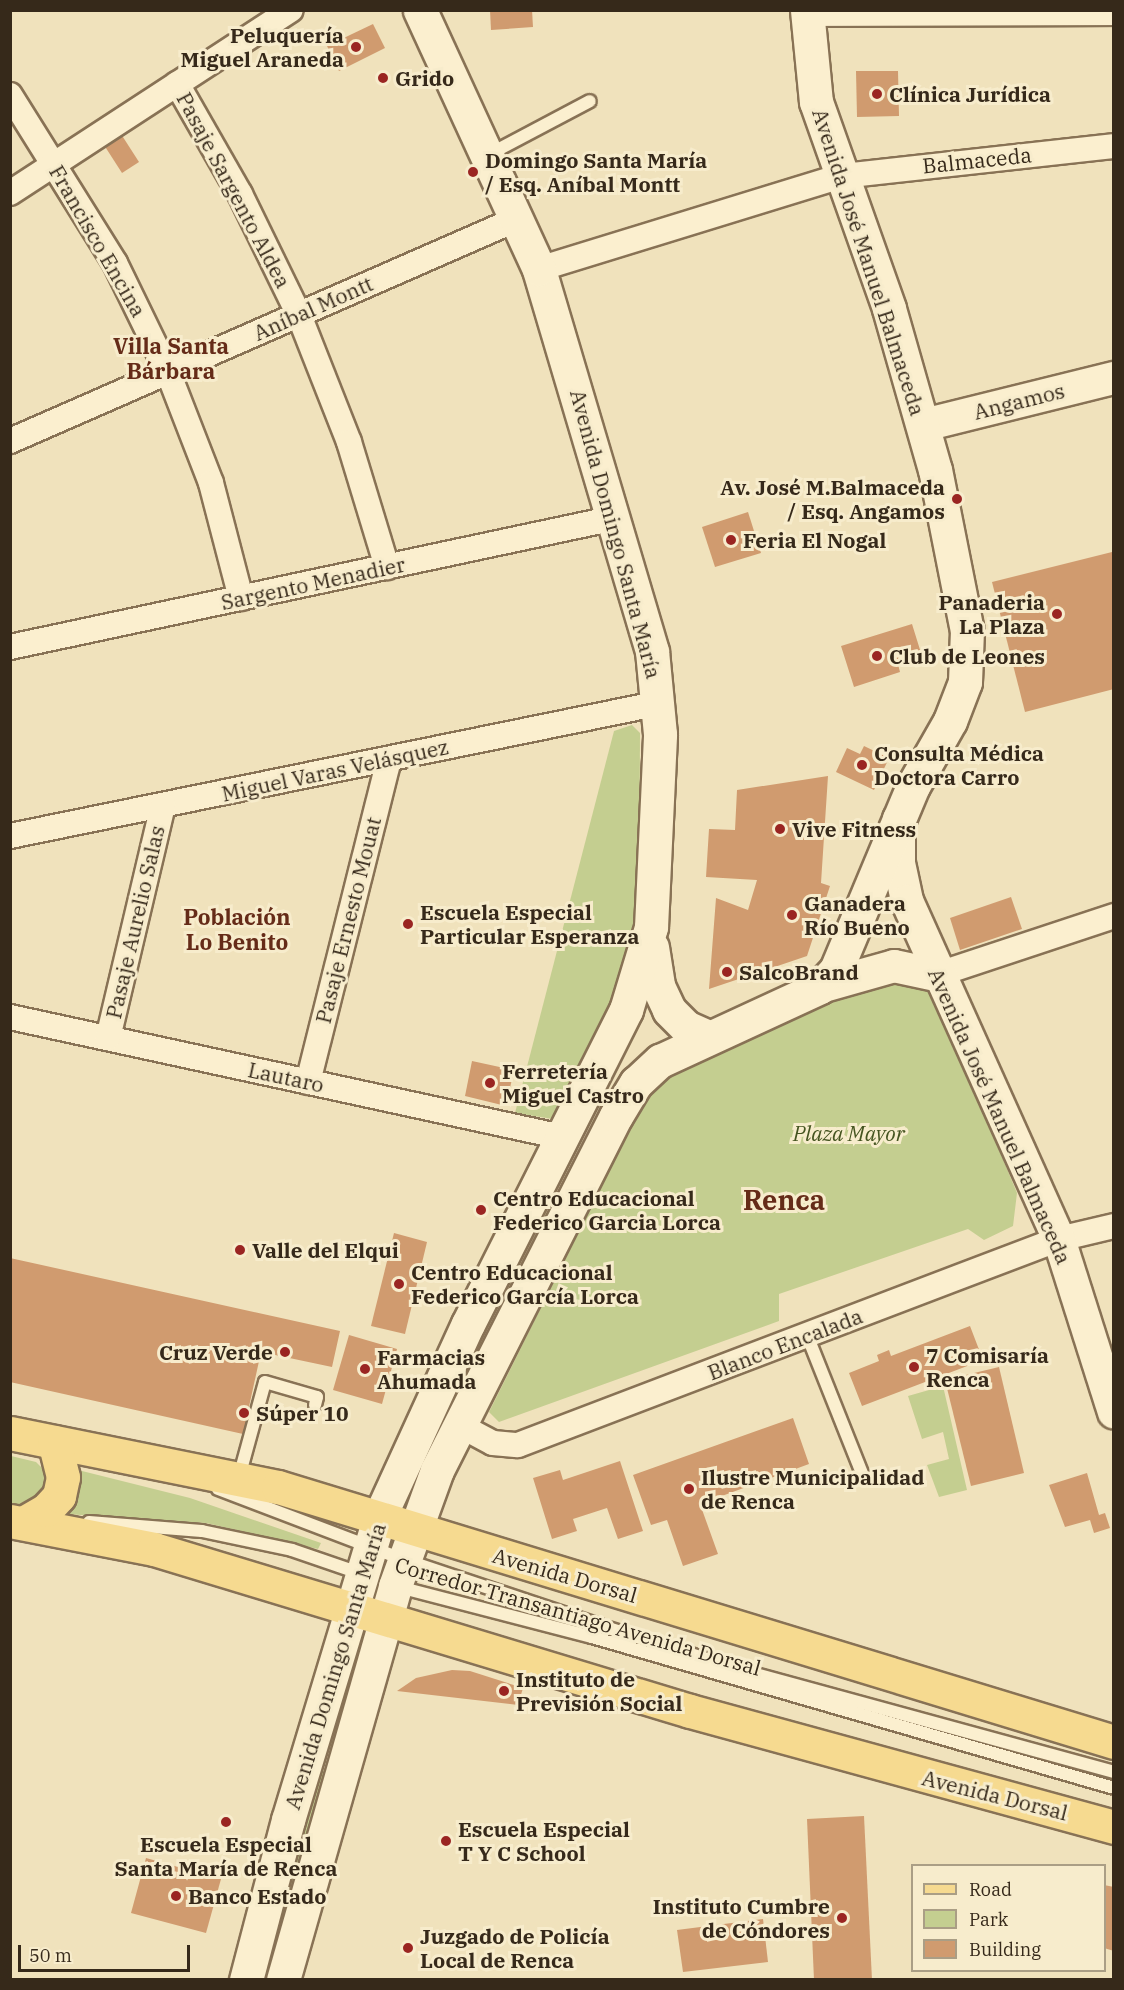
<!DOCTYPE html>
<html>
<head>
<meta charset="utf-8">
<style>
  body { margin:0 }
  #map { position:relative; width:1124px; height:1990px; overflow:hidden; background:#f0e2bc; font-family:"IBM Plex Serif",serif }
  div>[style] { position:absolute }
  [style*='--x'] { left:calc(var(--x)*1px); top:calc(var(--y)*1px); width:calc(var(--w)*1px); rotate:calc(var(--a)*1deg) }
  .green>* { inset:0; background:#c4ce90 }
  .building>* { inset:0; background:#d09b6f }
  .roads { filter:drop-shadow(2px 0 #887255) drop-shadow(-2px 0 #887255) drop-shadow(0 2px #887255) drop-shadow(0 -2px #887255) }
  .service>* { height:12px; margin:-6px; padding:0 6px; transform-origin:6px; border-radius:6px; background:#fbefcf }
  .minor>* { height:24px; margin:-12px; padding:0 12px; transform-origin:12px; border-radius:12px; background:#fbefcf }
  .tertiary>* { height:32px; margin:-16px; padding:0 16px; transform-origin:16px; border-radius:16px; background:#fbefcf }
  .secondary>* { height:33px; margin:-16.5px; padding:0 16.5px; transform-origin:16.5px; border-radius:16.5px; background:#fbefcf }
  .primary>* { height:33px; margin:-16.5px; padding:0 16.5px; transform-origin:16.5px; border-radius:16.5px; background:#f6da90 }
  .dots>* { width:16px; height:16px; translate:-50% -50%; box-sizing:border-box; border:3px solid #f7eccc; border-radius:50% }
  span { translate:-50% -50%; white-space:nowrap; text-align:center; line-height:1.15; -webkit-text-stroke:6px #f7eccc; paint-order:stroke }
  .poi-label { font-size:21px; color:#36291a; font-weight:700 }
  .right { translate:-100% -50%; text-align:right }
  .left { translate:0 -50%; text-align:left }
  .street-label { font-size:21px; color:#36291a }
  .park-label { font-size:21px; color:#455420; font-style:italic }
  .neighbourhood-label { font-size:22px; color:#652b18; font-weight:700 }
  .district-label { font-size:27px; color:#652b18; font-weight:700 }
  .frame { position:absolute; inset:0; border:12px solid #36291a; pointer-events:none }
  .legend { position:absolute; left:911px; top:1864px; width:195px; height:108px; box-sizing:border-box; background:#f7eccc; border:2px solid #aa9e85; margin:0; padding:8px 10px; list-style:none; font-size:18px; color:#36291a }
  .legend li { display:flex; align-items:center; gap:12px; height:30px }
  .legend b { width:30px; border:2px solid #aa9e85 }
  .scale { position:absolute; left:18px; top:1945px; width:172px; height:27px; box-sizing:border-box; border:3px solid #36291a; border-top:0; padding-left:8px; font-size:18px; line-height:21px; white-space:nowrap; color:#36291a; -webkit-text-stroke:4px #f7eccc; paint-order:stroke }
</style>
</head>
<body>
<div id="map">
  <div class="green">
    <i style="clip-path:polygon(632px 725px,640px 733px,639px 942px,629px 985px,553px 1119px,515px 1113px,614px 731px)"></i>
    <i style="clip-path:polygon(914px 979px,932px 989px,1017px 1193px,1013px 1226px,984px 1240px,968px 1229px,779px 1294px,779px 1321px,499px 1422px,489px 1412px,659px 1071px,875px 984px)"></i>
    <i style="clip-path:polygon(943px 1386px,967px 1490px,939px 1497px,927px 1465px,949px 1459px,943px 1432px,922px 1439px,908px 1396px)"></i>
    <i style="clip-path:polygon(11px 1456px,36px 1462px,48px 1474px,46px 1496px,11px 1510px)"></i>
    <i style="clip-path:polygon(74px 1469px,190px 1498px,321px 1543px,318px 1549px,206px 1523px,66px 1514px,72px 1503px)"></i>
    <i style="clip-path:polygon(319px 1769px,329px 1774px,282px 1949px,264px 1966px)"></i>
  </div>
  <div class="building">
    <i style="clip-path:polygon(490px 10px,532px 10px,533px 27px,491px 30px)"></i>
    <i style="clip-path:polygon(373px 24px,385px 48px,339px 71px,327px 46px)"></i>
    <i style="clip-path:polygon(856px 71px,898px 71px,899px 116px,857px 117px)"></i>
    <i style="clip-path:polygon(121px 134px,139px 162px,122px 173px,104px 145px)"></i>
    <i style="clip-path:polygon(748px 512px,761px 553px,715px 567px,702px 527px)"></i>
    <i style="clip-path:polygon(1112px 552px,1114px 689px,1025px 712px,992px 582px)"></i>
    <i style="clip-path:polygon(912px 624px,921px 653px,897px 660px,900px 672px,854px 687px,841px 646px)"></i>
    <i style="clip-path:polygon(864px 746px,889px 758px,874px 790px,836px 772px,847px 748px,860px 754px)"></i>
    <i style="clip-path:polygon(828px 776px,821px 883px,830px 886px,807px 956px,709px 989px,716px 898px,748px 910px,757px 880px,706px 877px,709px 829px,735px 830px,737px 790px)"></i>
    <i style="clip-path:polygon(1011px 897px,1022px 929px,960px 950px,950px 918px)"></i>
    <i style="clip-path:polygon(472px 1061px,514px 1070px,506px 1106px,465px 1096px)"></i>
    <i style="clip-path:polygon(394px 1233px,427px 1242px,405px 1334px,371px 1326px)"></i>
    <i style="clip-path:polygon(10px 1258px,340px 1331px,332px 1367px,261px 1352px,243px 1434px,10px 1382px)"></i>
    <i style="clip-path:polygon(970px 1326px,983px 1360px,862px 1406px,849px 1373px,879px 1361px,877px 1355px,889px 1350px,891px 1356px)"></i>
    <i style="clip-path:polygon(349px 1335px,397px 1349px,382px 1404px,333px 1390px)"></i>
    <i style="clip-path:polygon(999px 1367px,1024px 1473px,971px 1486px,945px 1380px)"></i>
    <i style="clip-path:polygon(793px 1418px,809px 1464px,700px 1504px,718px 1554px,683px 1566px,667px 1520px,651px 1525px,633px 1475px)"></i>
    <i style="clip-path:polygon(620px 1461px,643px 1531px,618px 1539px,607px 1508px,573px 1519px,577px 1531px,552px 1539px,533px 1478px,560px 1470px,563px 1480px)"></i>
    <i style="clip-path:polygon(1087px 1473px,1099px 1515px,1105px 1513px,1110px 1528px,1094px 1533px,1090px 1520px,1065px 1527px,1049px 1485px)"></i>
    <i style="clip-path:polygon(452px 1670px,470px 1671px,523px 1688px,518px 1705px,397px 1691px,416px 1678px)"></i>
    <i style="clip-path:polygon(864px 1816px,872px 1980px,814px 1980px,807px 1819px)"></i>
    <i style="clip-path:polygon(146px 1858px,221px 1879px,206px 1933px,131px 1913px)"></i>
    <i style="clip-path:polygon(1104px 1885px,1114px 1887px,1114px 1951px,1104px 1948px)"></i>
    <i style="clip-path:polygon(763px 1919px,768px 1962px,683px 1972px,677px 1930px)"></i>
  </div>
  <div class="roads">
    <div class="service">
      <i style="--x:488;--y:155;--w:115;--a:-27.9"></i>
      <i style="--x:807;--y:1335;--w:149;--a:68.3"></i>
      <i style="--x:239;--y:1477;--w:98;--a:-74.7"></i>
      <i style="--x:265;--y:1382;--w:54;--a:16.1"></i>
      <i style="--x:317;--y:1397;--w:8;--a:104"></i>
      <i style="--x:218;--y:1489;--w:200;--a:20.8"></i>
      <i style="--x:405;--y:1560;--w:208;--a:18.5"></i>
      <i style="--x:602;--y:1626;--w:150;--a:17.5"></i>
      <i style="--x:745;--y:1671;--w:383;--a:15.3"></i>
      <i style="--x:89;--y:1522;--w:113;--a:4.6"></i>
      <i style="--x:202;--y:1531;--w:92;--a:11.9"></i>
      <i style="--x:292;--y:1550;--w:74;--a:18.9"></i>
      <i style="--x:395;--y:1586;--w:203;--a:14.5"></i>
      <i style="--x:592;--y:1637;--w:543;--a:16.13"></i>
    </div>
    <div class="minor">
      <i style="--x:806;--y:14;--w:308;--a:-0.2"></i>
      <i style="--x:177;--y:84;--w:127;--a:60.2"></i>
      <i style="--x:240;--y:194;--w:135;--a:64"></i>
      <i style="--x:299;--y:315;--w:136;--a:68.5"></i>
      <i style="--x:349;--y:442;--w:131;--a:73.1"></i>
      <i style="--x:10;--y:95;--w:198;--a:58"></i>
      <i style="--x:115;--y:263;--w:121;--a:64.1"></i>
      <i style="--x:168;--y:372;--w:119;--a:68.8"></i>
      <i style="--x:211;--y:483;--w:119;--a:75.4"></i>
      <i style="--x:10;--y:193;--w:335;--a:-33.1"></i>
      <i style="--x:539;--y:269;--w:317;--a:-17.1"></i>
      <i style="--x:842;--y:176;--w:272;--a:-6.3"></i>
      <i style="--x:10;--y:441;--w:553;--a:-23.65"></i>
      <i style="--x:10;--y:647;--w:619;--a:-12.04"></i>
      <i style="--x:10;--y:836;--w:663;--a:-11.56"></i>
      <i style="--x:936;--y:975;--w:188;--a:-18.3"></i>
      <i style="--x:10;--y:1017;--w:565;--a:12.26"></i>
      <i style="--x:108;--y:1038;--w:239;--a:-76.7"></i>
      <i style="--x:308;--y:1082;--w:333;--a:-75.9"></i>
      <i style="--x:459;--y:1425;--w:38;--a:28"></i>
      <i style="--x:493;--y:1443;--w:25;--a:5"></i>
      <i style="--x:518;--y:1445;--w:579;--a:-20.85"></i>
      <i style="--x:1059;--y:1239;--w:57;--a:-13.3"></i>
    </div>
    <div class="tertiary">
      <i style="--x:924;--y:425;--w:196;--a:-13.9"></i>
      <i style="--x:899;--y:819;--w:44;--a:90"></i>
      <i style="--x:899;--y:863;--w:39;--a:78"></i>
      <i style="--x:907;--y:901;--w:371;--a:65.8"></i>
      <i style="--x:1059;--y:1239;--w:182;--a:72.4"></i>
      <i style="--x:820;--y:987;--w:77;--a:-15.8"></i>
      <i style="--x:894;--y:966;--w:43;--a:12.1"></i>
    </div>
    <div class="secondary">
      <i style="--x:652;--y:947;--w:39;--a:81"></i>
      <i style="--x:658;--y:986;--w:26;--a:65"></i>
      <i style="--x:669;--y:1010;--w:24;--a:45"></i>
      <i style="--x:686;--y:1027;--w:24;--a:24"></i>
      <i style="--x:246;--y:1980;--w:165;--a:-75.3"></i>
      <i style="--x:288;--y:1820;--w:315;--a:-73.2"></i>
      <i style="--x:379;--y:1518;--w:213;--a:-65.4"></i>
      <i style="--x:468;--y:1324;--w:352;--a:-63.3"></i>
      <i style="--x:626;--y:1010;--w:87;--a:-73.2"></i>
      <i style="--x:651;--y:927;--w:193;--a:-87.3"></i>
      <i style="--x:660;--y:734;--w:83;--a:-95.5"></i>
      <i style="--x:652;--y:651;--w:398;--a:-106.5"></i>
      <i style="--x:539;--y:269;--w:285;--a:-114.7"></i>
      <i style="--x:283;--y:1980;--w:410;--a:-74.1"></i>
      <i style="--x:395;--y:1586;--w:123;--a:-70.1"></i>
      <i style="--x:437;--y:1470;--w:397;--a:-63.2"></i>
      <i style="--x:616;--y:1116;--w:39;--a:-59"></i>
      <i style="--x:636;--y:1083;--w:33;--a:-43"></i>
      <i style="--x:660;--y:1061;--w:176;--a:-24.8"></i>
      <i style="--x:820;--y:987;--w:23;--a:-47"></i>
      <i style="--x:836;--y:970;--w:199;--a:-67.3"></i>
      <i style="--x:913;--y:786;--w:75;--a:-60.4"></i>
      <i style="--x:950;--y:721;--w:42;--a:-69"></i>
      <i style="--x:965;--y:682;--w:51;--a:-87.8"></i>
      <i style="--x:967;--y:631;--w:164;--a:-101.2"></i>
      <i style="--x:935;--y:470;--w:168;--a:-105.9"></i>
      <i style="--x:889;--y:308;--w:219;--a:-109.5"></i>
      <i style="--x:816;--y:102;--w:92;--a:-95.6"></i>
    </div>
    <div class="primary">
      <i style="--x:10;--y:1433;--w:273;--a:11.4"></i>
      <i style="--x:278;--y:1487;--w:874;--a:16.96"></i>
      <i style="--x:10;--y:1521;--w:147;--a:11"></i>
      <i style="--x:154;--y:1549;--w:560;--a:16.82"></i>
      <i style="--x:690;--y:1711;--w:440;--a:15.3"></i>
      <i style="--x:25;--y:1522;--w:24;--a:-30"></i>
      <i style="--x:46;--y:1510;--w:19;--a:-47"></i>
      <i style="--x:59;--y:1496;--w:19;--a:-78"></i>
      <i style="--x:63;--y:1477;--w:36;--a:-104"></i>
    </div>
  </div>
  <div class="dots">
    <i style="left:356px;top:47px;background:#9a2522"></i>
    <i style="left:383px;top:78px;background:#9a2522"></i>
    <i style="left:877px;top:94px;background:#9a2522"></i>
    <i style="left:473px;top:172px;background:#9a2522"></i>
    <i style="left:957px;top:499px;background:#9a2522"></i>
    <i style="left:731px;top:540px;background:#9a2522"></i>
    <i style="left:1057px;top:614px;background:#9a2522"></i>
    <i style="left:877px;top:656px;background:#9a2522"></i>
    <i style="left:862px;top:765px;background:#9a2522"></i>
    <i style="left:780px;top:829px;background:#9a2522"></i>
    <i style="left:792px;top:915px;background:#9a2522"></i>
    <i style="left:408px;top:924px;background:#9a2522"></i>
    <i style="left:727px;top:972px;background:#9a2522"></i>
    <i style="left:490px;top:1083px;background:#9a2522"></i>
    <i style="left:481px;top:1210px;background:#9a2522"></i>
    <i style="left:240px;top:1250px;background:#9a2522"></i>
    <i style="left:399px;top:1284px;background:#9a2522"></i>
    <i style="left:285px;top:1352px;background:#9a2522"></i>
    <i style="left:914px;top:1367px;background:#9a2522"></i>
    <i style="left:365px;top:1369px;background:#9a2522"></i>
    <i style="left:244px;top:1413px;background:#9a2522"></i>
    <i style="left:689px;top:1489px;background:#9a2522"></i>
    <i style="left:504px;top:1691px;background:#9a2522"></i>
    <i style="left:226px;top:1822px;background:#9a2522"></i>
    <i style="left:446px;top:1841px;background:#9a2522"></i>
    <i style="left:176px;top:1896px;background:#9a2522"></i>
    <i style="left:842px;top:1918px;background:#9a2522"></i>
    <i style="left:408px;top:1948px;background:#9a2522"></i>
  </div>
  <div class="poi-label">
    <span class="right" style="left:344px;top:47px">Peluquería<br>Miguel Araneda</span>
    <span class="left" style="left:395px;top:78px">Grido</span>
    <span class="left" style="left:889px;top:94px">Clínica Jurídica</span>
    <span class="left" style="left:485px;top:172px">Domingo Santa María<br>/ Esq. Aníbal Montt</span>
    <span class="right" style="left:945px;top:499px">Av. José M.Balmaceda<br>/ Esq. Angamos</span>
    <span class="left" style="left:743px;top:540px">Feria El Nogal</span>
    <span class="right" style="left:1045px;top:614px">Panaderia<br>La Plaza</span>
    <span class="left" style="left:889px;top:656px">Club de Leones</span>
    <span class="left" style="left:874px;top:765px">Consulta Médica<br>Doctora Carro</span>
    <span class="left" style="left:792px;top:829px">Vive Fitness</span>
    <span class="left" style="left:804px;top:915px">Ganadera<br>Río Bueno</span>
    <span class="left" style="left:420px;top:924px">Escuela Especial<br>Particular Esperanza</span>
    <span class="left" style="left:739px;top:972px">SalcoBrand</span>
    <span class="left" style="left:502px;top:1083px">Ferretería<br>Miguel Castro</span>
    <span class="left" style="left:493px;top:1210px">Centro Educacional<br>Federico Garcia Lorca</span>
    <span class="left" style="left:252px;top:1250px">Valle del Elqui</span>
    <span class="left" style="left:411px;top:1284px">Centro Educacional<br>Federico García Lorca</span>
    <span class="right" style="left:273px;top:1352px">Cruz Verde</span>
    <span class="left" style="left:926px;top:1367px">7 Comisaría<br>Renca</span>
    <span class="left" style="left:377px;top:1369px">Farmacias<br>Ahumada</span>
    <span class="left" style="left:256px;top:1413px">Súper 10</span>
    <span class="left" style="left:701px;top:1489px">Ilustre Municipalidad<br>de Renca</span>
    <span class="left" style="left:516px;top:1691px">Instituto de<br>Previsión Social</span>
    <span class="left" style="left:458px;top:1841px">Escuela Especial<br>T Y C School</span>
    <span style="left:226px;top:1856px">Escuela Especial<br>Santa María de Renca</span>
    <span class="left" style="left:188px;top:1896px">Banco Estado</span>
    <span class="right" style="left:830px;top:1918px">Instituto Cumbre<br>de Cóndores</span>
    <span class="left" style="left:420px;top:1948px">Juzgado de Policía<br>Local de Renca</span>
  </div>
  <div class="street-label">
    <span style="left:977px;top:160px;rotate:-6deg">Balmaceda</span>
    <span style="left:234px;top:190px;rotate:62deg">Pasaje Sargento Aldea</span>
    <span style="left:98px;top:241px;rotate:60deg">Francisco Encina</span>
    <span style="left:869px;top:262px;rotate:72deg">Avenida José Manuel Balmaceda</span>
    <span style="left:313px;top:308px;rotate:-24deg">Aníbal Montt</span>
    <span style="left:1019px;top:401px;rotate:-14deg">Angamos</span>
    <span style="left:616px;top:534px;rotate:75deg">Avenida Domingo Santa María</span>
    <span style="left:313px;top:583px;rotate:-12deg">Sargento Menadier</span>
    <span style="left:335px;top:770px;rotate:-12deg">Miguel Varas Velásquez</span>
    <span style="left:348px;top:920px;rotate:-76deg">Pasaje Ernesto Mouat</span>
    <span style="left:135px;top:922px;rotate:-77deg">Pasaje Aurelio Salas</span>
    <span style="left:286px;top:1077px;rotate:12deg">Lautaro</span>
    <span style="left:1000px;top:1116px;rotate:66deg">Avenida José Manuel Balmaceda</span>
    <span style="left:785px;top:1344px;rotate:-21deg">Blanco Encalada</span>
    <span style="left:565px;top:1575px;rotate:16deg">Avenida Dorsal</span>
    <span style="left:578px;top:1616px;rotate:16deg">Corredor Transantiago Avenida Dorsal</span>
    <span style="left:335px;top:1666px;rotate:-73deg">Avenida Domingo Santa María</span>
    <span style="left:995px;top:1795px;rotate:14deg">Avenida Dorsal</span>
  </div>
  <div class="park-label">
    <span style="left:849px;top:1133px">Plaza Mayor</span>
  </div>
  <div class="neighbourhood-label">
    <span style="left:171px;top:358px">Villa Santa<br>Bárbara</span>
    <span style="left:237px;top:929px">Población<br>Lo Benito</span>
  </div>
  <div class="district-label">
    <span style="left:784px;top:1200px">Renca</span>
  </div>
  <div class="frame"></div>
  <ul class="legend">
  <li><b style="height:8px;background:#f6da90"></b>Road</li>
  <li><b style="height:16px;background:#c4ce90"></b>Park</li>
  <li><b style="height:16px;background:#d09b6f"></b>Building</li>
  </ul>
  <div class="scale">50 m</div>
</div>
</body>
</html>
